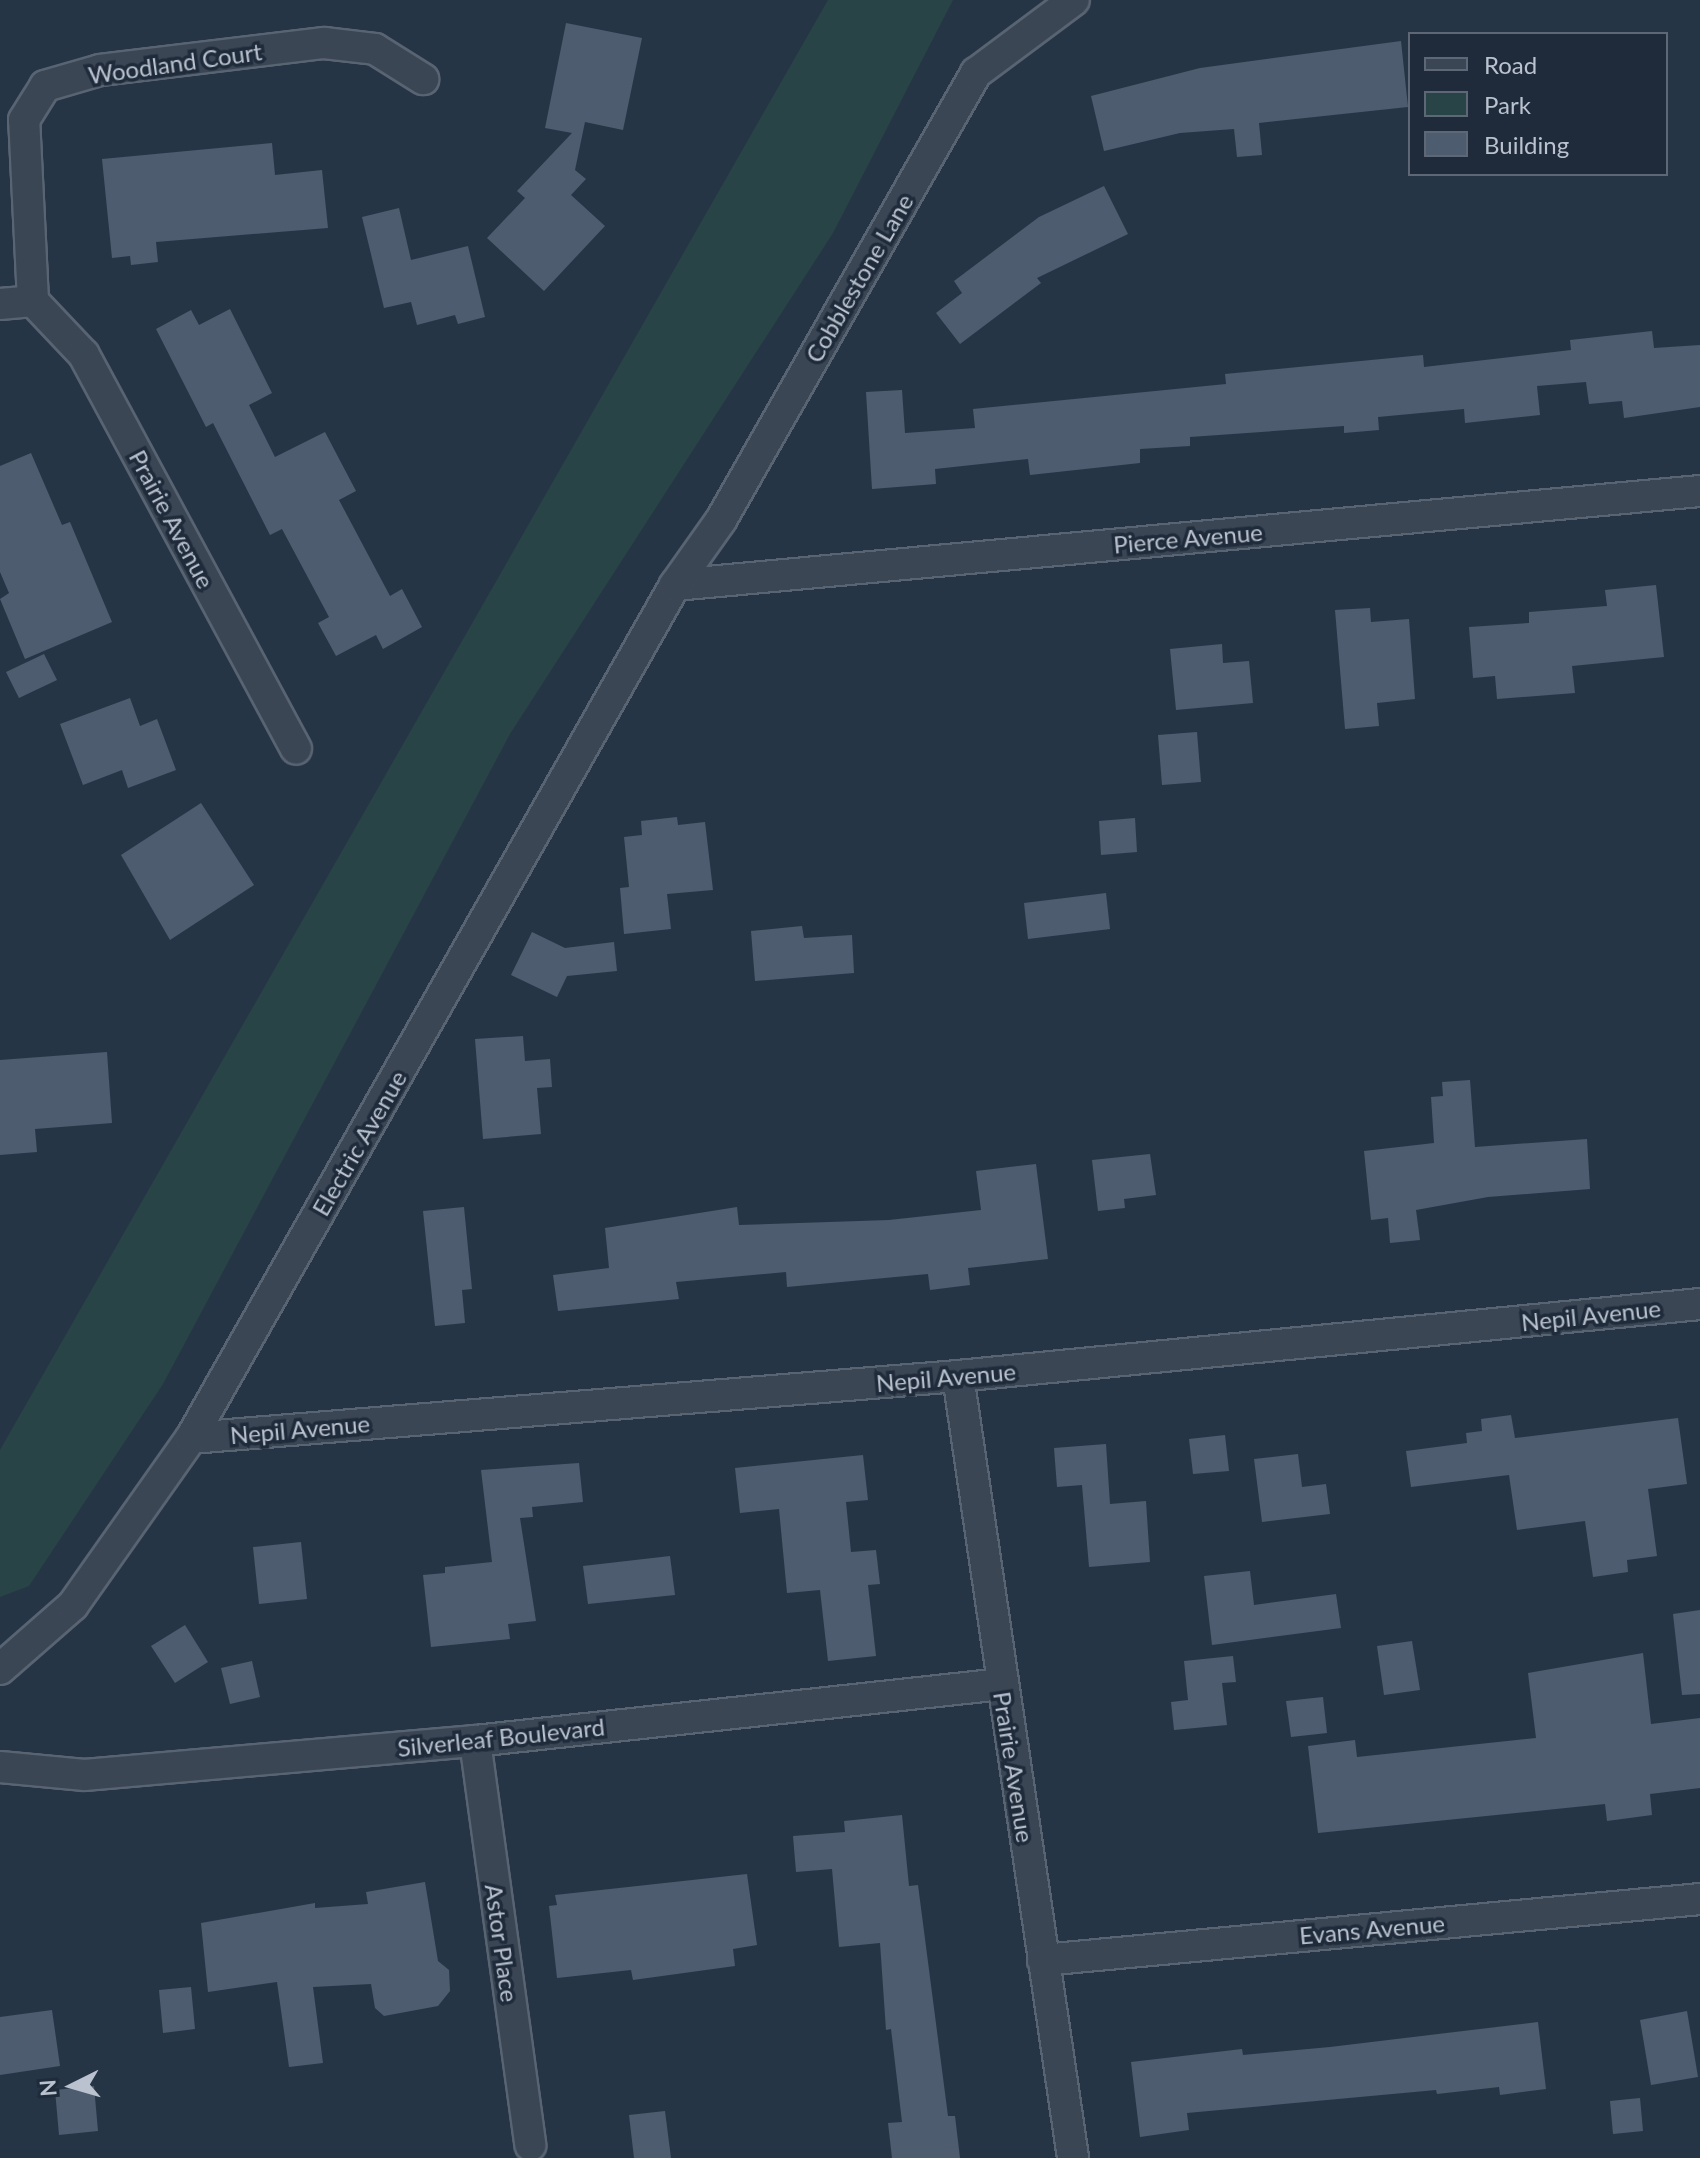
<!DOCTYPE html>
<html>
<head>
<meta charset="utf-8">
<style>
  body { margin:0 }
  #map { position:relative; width:1700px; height:2158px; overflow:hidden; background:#263546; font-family:Lato,sans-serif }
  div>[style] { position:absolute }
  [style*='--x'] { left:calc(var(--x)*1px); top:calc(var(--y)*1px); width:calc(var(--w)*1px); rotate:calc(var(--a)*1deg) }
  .green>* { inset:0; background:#284446 }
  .building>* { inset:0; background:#4d5c6f }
  .roads { filter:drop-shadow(2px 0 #596472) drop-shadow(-2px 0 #596472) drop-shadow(0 2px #596472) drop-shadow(0 -2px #596472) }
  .minor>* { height:30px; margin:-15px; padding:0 15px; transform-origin:15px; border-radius:15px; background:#3b4655 }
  span { translate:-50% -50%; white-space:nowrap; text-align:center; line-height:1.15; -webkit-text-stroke:7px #1f2b3a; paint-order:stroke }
  .street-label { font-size:24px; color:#b9c2ce }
  .legend { position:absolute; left:1408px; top:32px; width:260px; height:144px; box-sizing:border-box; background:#1f2b3a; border:2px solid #5d6775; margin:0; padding:10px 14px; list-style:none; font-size:24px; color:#b9c2ce }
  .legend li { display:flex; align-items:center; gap:16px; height:40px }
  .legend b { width:40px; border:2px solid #5d6775 }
  .north { position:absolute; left:32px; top:2046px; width:80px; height:80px; -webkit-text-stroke:6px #1f2b3a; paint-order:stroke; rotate:265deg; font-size:22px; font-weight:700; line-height:32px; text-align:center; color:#b9c2ce }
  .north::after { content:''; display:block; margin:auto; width:28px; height:36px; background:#b9c2ce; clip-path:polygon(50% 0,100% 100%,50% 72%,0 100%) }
</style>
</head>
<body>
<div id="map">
  <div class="green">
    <i style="clip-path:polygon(828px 0,953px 0,833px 233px,510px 734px,163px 1384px,29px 1586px,0 1597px,0 1450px)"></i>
  </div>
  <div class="building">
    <i style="clip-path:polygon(566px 23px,642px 38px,623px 130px,585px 122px,575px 170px,586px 179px,571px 195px,605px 226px,544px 291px,487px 238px,525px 198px,517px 191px,572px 133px,545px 128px)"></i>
    <i style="clip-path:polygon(1401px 41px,1408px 107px,1259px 123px,1262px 155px,1237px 157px,1234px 129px,1180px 133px,1104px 151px,1091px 96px,1200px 68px)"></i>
    <i style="clip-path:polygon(272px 143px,275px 175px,322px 170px,328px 228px,156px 242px,158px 262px,131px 265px,130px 256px,112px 258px,102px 159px)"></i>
    <i style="clip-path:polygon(1104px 186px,1128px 234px,1037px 278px,1041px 283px,960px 344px,936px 313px,962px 293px,954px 281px,1039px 217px)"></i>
    <i style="clip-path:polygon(399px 208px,411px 260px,468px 246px,485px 317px,458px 324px,455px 315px,417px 325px,411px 302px,384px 308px,362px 217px)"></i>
    <i style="clip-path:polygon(230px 309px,272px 393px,249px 405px,275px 457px,325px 432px,356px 491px,339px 500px,390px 596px,402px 589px,422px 627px,383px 649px,376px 635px,336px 656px,318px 623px,329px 617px,282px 529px,270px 535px,213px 423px,206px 427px,156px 329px,191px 310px,199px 325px)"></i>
    <i style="clip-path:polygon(1652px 331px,1654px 348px,1700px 345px,1700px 407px,1624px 418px,1622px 401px,1589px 404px,1586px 382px,1537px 386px,1540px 415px,1465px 423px,1464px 409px,1378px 417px,1379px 430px,1344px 433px,1344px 426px,1190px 437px,1190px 446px,1140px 449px,1140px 463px,1030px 475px,1028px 459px,935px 469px,936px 484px,872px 489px,866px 392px,902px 390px,905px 433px,975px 428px,973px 409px,1226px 384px,1225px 374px,1423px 355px,1424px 367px,1571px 350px,1570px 340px)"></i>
    <i style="clip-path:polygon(31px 453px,62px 525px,70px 522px,112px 622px,25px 659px,0 599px,9px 593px,0 572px,0 466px)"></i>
    <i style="clip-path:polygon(1656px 585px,1664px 657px,1572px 666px,1575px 693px,1497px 699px,1495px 676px,1473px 678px,1469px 627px,1529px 623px,1529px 612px,1607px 606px,1605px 590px)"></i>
    <i style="clip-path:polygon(1370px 608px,1371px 622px,1409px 619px,1415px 699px,1377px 703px,1379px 726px,1345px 729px,1335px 610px)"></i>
    <i style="clip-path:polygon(1222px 644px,1223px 663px,1249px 661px,1253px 703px,1176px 710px,1170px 649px)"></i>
    <i style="clip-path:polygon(44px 654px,57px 680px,19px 698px,6px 672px)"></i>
    <i style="clip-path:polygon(130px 698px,140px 726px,157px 719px,176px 770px,128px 788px,122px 770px,83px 785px,60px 724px)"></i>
    <i style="clip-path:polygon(1197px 732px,1201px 782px,1162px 785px,1158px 735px)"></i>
    <i style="clip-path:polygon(201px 803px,254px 885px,170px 940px,121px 855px)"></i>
    <i style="clip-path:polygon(677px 817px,678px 825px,705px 822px,713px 890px,667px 894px,671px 929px,624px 934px,620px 888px,629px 887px,624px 837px,642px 835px,641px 821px)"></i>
    <i style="clip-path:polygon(1135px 818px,1137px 852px,1101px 855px,1099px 821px)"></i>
    <i style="clip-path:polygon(1106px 893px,1110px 929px,1028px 939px,1024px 903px)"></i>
    <i style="clip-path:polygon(802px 926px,804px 938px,852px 935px,854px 973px,755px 981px,751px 931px)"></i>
    <i style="clip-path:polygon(532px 932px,565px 948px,614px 942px,617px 971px,567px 976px,557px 997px,511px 975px)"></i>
    <i style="clip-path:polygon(523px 1036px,525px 1061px,550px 1059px,552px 1087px,537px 1088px,541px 1134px,483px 1139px,475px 1039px)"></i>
    <i style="clip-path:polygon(107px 1052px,112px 1123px,35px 1129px,37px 1152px,0 1155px,0 1060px)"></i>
    <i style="clip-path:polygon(1470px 1080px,1475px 1147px,1587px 1139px,1590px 1189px,1488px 1197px,1416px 1210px,1420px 1240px,1390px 1243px,1388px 1218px,1371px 1220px,1364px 1151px,1434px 1143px,1431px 1097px,1443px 1096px,1442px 1082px)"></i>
    <i style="clip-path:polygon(1150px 1154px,1156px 1195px,1124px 1199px,1125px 1208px,1098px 1211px,1092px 1160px)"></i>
    <i style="clip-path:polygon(1036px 1164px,1048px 1259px,968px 1268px,970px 1285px,930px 1290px,928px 1274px,787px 1287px,786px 1272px,676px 1282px,679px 1299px,558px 1311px,553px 1275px,609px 1268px,605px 1228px,737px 1207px,739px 1225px,889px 1220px,981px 1210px,976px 1171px)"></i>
    <i style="clip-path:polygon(464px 1207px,472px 1289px,462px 1290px,465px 1323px,435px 1326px,423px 1211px)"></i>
    <i style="clip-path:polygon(1511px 1415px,1515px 1438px,1678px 1418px,1687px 1484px,1648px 1489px,1657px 1556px,1627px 1560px,1628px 1572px,1593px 1577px,1585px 1521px,1517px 1530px,1509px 1475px,1411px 1487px,1406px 1451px,1467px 1443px,1466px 1433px,1482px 1431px,1481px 1419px)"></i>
    <i style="clip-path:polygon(1225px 1435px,1229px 1471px,1193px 1474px,1189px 1439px)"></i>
    <i style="clip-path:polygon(1106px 1444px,1110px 1504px,1146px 1501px,1150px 1562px,1089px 1567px,1082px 1485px,1057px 1487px,1054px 1448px)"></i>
    <i style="clip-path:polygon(1298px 1454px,1302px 1487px,1326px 1484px,1330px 1514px,1262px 1522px,1254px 1459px)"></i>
    <i style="clip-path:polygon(863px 1455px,868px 1500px,846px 1502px,851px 1552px,876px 1550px,880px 1584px,868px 1585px,876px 1656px,828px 1661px,820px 1590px,787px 1593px,779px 1509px,740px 1513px,735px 1468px)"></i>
    <i style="clip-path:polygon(579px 1463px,583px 1502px,532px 1507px,533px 1517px,520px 1518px,536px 1621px,508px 1624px,510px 1639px,431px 1647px,423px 1575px,445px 1573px,445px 1567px,492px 1562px,481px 1470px)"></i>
    <i style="clip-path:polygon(301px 1542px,307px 1599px,259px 1604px,253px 1547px)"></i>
    <i style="clip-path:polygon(670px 1556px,675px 1595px,588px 1604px,583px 1566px)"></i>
    <i style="clip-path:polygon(1250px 1571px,1254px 1605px,1336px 1594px,1341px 1628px,1212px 1645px,1204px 1576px)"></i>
    <i style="clip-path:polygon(1700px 1610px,1700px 1694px,1682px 1695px,1673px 1614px)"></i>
    <i style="clip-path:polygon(185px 1625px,208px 1662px,175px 1683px,151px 1646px)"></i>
    <i style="clip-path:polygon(1412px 1641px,1420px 1690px,1384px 1695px,1377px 1646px)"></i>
    <i style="clip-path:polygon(1643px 1653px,1651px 1724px,1700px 1718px,1700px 1788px,1650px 1794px,1652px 1815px,1607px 1821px,1605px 1804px,1318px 1833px,1308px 1746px,1355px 1740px,1357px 1757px,1536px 1738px,1528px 1673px)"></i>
    <i style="clip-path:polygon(1233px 1656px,1236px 1682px,1222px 1683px,1227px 1725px,1174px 1730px,1171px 1702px,1188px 1700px,1184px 1661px)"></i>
    <i style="clip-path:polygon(252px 1661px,260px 1697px,230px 1704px,221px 1668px)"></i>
    <i style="clip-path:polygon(1323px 1697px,1327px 1733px,1291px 1737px,1286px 1701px)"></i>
    <i style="clip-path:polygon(902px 1815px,909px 1886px,918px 1885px,948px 2116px,955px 2116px,960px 2158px,892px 2158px,888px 2123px,902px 2122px,891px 2029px,886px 2030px,880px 1943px,839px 1947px,832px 1869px,796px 1872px,793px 1836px,845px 1832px,844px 1821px)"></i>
    <i style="clip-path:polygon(747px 1874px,757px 1945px,733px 1949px,735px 1966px,633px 1980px,631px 1970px,557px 1978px,549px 1906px,557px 1905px,555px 1895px)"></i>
    <i style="clip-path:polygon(425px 1882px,438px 1961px,449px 1970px,450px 1991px,438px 2006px,384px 2016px,375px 2008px,371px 1984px,313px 1987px,323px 2063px,289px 2067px,277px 1982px,208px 1992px,201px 1923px,315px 1903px,315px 1908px,368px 1904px,366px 1892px)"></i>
    <i style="clip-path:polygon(191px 1987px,195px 2029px,163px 2033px,159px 1990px)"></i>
    <i style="clip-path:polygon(52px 2010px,60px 2066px,0 2075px,0 2017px)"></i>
    <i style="clip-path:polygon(1687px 2011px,1698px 2077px,1651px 2085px,1640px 2020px)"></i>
    <i style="clip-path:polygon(1538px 2022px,1546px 2089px,1500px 2095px,1499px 2087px,1437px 2094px,1436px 2090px,1187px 2113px,1189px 2130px,1140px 2137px,1131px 2062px,1242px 2049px,1243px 2055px,1330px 2047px)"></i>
    <i style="clip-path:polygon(94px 2086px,98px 2131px,59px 2135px,55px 2090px)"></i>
    <i style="clip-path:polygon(1640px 2098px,1643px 2131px,1613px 2134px,1610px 2101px)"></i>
    <i style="clip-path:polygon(665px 2111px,671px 2158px,634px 2158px,629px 2115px)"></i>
  </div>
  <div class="roads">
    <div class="minor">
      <i style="--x:33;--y:301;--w:181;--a:-92.8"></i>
      <i style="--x:24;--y:120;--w:40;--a:-58"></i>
      <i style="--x:45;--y:86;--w:57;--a:-16.2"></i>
      <i style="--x:100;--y:70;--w:226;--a:-6.9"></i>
      <i style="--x:324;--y:43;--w:51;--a:6.7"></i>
      <i style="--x:375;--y:49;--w:57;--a:32"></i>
      <i style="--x:33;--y:301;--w:74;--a:46.6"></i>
      <i style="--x:84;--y:355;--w:447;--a:61.7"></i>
      <i style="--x:0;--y:304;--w:33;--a:-5"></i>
      <i style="--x:675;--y:585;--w:1029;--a:-5.24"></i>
      <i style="--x:958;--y:1376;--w:790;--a:81.63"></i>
      <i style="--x:191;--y:1438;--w:770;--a:-4.62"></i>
      <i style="--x:958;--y:1376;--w:745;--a:-5.54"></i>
      <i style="--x:0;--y:1669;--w:97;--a:-41.2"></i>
      <i style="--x:73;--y:1605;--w:204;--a:-54.8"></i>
      <i style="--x:191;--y:1438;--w:981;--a:-60.43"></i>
      <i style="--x:675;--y:585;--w:80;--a:-54.7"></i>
      <i style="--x:721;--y:520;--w:515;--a:-60.3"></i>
      <i style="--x:976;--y:73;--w:122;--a:-36.7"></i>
      <i style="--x:475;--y:1741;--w:408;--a:82.2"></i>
      <i style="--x:0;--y:1767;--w:85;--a:5.4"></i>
      <i style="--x:85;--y:1775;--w:391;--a:-5"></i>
      <i style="--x:475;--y:1741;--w:530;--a:-6.17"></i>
      <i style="--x:1043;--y:1960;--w:660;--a:-5.3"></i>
    </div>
  </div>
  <div class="street-label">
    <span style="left:175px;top:63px;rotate:-8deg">Woodland Court</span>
    <span style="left:859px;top:278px;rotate:-60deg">Cobblestone Lane</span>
    <span style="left:172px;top:519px;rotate:62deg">Prairie Avenue</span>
    <span style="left:1188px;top:538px;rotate:-5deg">Pierce Avenue</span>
    <span style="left:359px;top:1143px;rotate:-60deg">Electric Avenue</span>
    <span style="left:1591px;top:1315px;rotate:-6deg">Nepil Avenue</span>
    <span style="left:946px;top:1377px;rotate:-5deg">Nepil Avenue</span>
    <span style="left:300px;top:1429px;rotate:-5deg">Nepil Avenue</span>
    <span style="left:501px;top:1737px;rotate:-6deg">Silverleaf Boulevard</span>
    <span style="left:1014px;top:1767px;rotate:81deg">Prairie Avenue</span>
    <span style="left:1372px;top:1929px;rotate:-5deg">Evans Avenue</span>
    <span style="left:502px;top:1943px;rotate:82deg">Astor Place</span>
  </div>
  <ul class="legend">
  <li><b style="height:10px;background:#3b4655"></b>Road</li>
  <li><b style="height:22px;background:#284446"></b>Park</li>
  <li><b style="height:22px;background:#4d5c6f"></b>Building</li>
  </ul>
  <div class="north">N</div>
</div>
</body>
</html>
